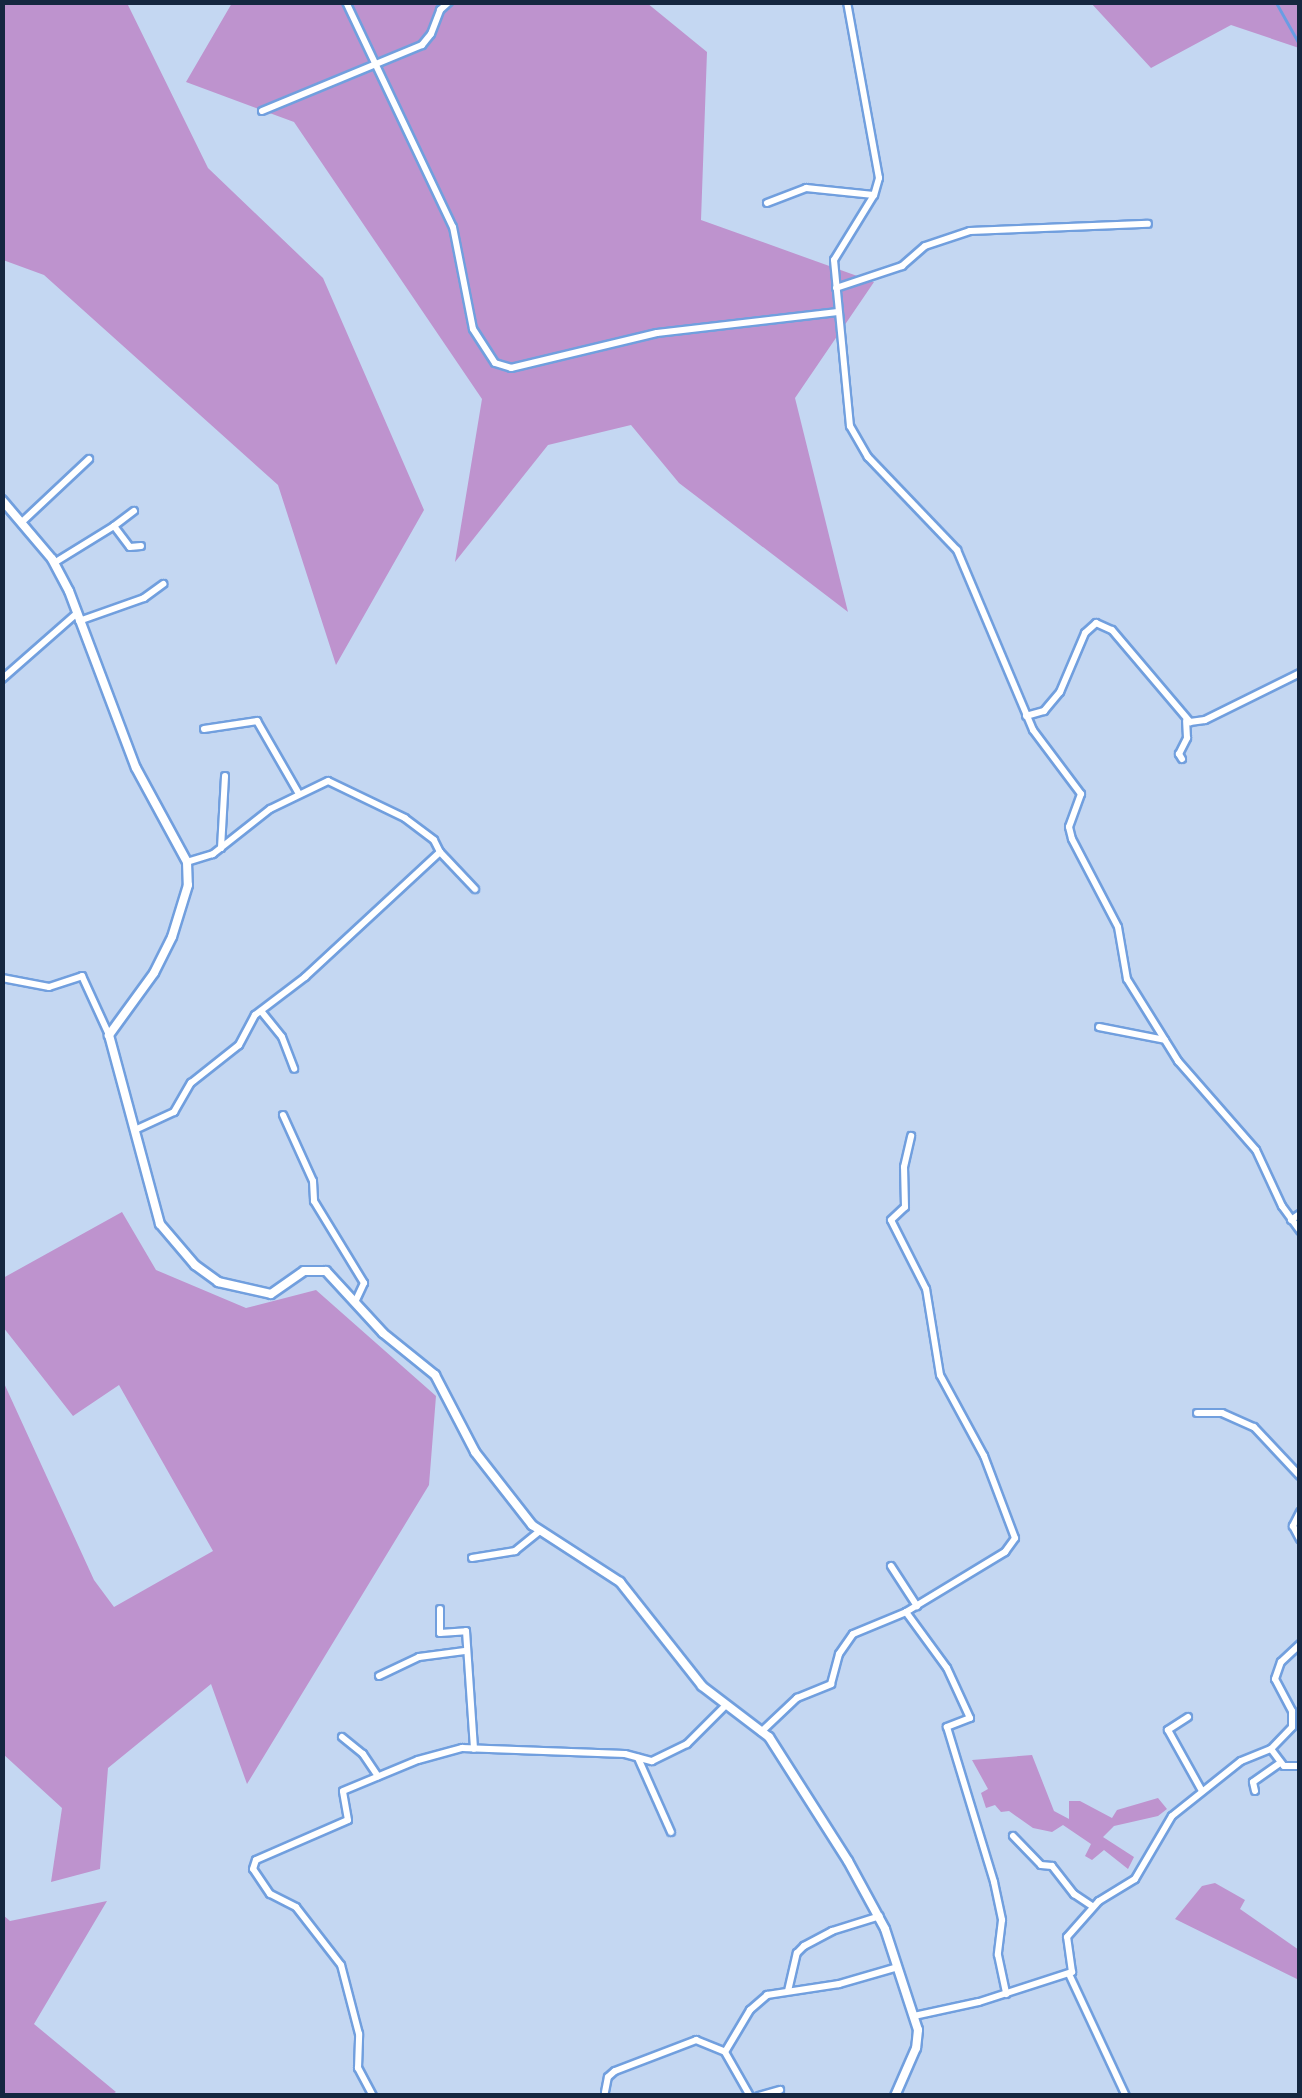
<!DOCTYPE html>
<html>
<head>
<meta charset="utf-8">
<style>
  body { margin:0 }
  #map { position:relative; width:1302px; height:2098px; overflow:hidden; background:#c4d7f2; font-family:Lato,sans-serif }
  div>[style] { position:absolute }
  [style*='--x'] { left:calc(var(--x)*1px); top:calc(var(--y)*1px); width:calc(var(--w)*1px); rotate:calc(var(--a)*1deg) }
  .green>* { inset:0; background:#be93ce }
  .stream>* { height:2.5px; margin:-1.25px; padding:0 1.25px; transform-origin:1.25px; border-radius:1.25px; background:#699de4 }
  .roads { filter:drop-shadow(2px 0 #719fde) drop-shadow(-2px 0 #719fde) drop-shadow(0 2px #719fde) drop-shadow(0 -2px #719fde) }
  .minor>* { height:6px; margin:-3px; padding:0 3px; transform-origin:3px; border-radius:3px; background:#fff }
  .tertiary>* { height:8px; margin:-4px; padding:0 4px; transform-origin:4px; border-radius:4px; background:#fff }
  span { translate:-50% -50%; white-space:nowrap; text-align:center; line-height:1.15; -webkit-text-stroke:9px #dae4f1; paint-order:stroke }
  .frame { position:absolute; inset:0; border:5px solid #152740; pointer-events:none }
</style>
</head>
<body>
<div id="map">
  <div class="green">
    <i style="clip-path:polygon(3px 2px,127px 3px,208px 168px,323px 278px,424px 510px,336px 665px,278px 485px,44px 275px,3px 260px)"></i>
    <i style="clip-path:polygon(232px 3px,647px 3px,707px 52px,701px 220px,874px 282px,795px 398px,848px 612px,679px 483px,631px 425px,548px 445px,455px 562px,482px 399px,294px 122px,186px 82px)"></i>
    <i style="clip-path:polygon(1091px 3px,1299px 3px,1299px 48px,1231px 25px,1151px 68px)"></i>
    <i style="clip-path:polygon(122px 1212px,156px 1270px,246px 1308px,316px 1290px,436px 1396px,429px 1485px,247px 1784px,211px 1684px,108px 1768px,100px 1869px,51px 1882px,62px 1808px,3px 1754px,3px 1381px,94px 1580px,114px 1607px,213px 1551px,119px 1385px,73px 1416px,3px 1327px,3px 1278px)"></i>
    <i style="clip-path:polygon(1032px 1755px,1054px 1811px,1069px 1819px,1069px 1801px,1080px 1801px,1112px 1818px,1117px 1810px,1158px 1798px,1167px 1809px,1158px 1816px,1114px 1826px,1103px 1837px,1134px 1857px,1128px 1869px,1104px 1850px,1092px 1860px,1085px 1856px,1091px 1844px,1063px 1825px,1052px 1832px,1033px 1828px,1009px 1811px,1001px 1812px,995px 1805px,986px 1808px,981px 1793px,988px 1789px,972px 1760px)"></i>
    <i style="clip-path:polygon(1215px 1883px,1245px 1900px,1240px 1909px,1299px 1950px,1299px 1980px,1175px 1919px,1202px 1886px)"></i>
    <i style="clip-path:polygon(107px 1901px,34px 2024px,116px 2092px,109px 2096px,3px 2095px,3px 1915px,10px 1921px)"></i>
  </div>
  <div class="stream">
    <i style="--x:1276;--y:2;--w:49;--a:60.8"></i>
  </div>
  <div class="roads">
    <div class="minor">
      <i style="--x:346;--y:2;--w:249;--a:64.6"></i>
      <i style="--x:453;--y:227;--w:104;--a:78.9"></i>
      <i style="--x:473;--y:329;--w:40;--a:57.1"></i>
      <i style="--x:495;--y:363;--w:17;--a:17"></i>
      <i style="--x:511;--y:368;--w:150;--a:-13.5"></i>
      <i style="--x:657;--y:333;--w:182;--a:-6.6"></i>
      <i style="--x:847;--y:2;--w:179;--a:79.7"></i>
      <i style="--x:879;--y:178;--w:18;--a:106"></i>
      <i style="--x:874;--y:195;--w:76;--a:121.6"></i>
      <i style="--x:834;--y:260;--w:167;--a:84.5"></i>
      <i style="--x:850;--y:426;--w:36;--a:60"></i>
      <i style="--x:868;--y:457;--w:129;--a:46.3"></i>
      <i style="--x:957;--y:550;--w:195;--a:67.1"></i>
      <i style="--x:1033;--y:730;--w:80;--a:53.1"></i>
      <i style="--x:1081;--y:794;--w:35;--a:110"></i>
      <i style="--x:1069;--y:827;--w:12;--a:76"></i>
      <i style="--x:1072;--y:839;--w:99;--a:62.4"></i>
      <i style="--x:1118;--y:927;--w:53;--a:80.2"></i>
      <i style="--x:1127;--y:979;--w:97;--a:58.1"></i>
      <i style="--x:1178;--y:1061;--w:118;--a:48.8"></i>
      <i style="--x:1256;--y:1150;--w:62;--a:65.1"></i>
      <i style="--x:1282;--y:1206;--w:31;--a:54"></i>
      <i style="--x:262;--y:111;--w:173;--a:-22.4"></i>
      <i style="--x:422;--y:45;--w:14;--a:-51"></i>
      <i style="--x:431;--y:34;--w:26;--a:-69"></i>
      <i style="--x:440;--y:10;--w:12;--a:-42"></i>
      <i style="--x:767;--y:203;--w:42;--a:-21"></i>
      <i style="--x:806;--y:188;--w:68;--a:5.9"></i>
      <i style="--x:836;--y:288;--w:70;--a:-18.4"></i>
      <i style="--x:902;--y:266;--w:30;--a:-41"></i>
      <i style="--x:925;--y:246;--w:47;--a:-18.4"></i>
      <i style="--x:970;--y:231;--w:178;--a:-2.3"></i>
      <i style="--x:22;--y:522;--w:92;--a:-43.2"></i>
      <i style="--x:114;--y:526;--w:25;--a:-37"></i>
      <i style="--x:54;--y:563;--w:70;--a:-31.7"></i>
      <i style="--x:114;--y:526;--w:26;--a:53"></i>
      <i style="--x:130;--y:547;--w:11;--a:-5"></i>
      <i style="--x:79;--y:621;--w:69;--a:-19.5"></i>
      <i style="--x:144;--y:598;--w:24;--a:-36"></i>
      <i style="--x:2;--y:679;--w:100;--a:-41.3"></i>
      <i style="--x:1026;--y:716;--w:19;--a:-16"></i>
      <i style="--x:1044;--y:711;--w:25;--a:-50"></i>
      <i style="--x:1060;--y:692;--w:64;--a:-67"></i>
      <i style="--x:1085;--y:633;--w:15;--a:-42"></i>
      <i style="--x:1096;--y:623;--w:17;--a:24"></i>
      <i style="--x:1112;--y:630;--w:121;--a:49.7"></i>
      <i style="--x:1190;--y:722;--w:15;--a:-8"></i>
      <i style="--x:1205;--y:720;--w:106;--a:-26.3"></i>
      <i style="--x:204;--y:729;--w:54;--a:-8.6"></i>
      <i style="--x:257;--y:721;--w:84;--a:60.1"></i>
      <i style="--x:1182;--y:759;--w:6;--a:-121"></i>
      <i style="--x:1179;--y:754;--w:18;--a:-63"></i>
      <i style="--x:1187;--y:738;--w:17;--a:-93"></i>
      <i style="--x:221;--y:848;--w:72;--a:-86.8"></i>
      <i style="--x:440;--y:852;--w:51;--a:46.6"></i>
      <i style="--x:2;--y:978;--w:48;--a:10.8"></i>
      <i style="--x:49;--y:987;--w:35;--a:-18"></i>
      <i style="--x:82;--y:976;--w:65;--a:65.4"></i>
      <i style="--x:261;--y:1011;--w:33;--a:51"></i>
      <i style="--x:282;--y:1037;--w:34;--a:69"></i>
      <i style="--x:1099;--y:1027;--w:67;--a:11.1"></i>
      <i style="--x:283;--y:1115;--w:72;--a:65.6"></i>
      <i style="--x:313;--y:1181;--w:20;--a:87"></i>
      <i style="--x:314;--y:1201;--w:96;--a:58.6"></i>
      <i style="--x:364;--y:1283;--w:21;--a:115"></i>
      <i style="--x:137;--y:1129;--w:41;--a:-24.7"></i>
      <i style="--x:174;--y:1112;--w:34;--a:-60"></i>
      <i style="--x:191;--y:1083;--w:61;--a:-38.4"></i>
      <i style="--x:239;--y:1045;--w:34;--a:-62"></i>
      <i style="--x:255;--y:1015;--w:63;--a:-37.2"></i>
      <i style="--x:305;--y:977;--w:184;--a:-42.8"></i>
      <i style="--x:440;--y:852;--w:13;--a:-117"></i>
      <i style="--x:434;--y:840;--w:36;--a:-143"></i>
      <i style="--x:405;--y:818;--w:85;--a:-154.3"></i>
      <i style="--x:328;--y:781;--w:64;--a:154.2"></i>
      <i style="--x:270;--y:809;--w:73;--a:141.7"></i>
      <i style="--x:213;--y:854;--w:27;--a:163"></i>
      <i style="--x:1291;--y:1220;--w:11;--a:-34"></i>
      <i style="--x:1197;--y:1413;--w:25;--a:0"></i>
      <i style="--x:1222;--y:1413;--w:35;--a:24"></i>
      <i style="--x:1254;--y:1427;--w:67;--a:46.8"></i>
      <i style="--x:1300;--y:1512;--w:16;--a:117"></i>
      <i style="--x:1293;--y:1526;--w:15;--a:62"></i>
      <i style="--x:472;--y:1558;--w:44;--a:-9.2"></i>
      <i style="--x:515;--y:1551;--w:32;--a:-39"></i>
      <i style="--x:891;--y:1566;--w:48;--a:57"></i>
      <i style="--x:440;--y:1609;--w:24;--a:90"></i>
      <i style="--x:440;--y:1633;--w:26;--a:-4"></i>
      <i style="--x:466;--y:1631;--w:118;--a:86.1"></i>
      <i style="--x:906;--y:1612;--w:116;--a:-31.2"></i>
      <i style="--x:1005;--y:1552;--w:17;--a:-54"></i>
      <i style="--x:1015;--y:1538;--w:88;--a:-110.7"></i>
      <i style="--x:984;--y:1456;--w:92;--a:-118.5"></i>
      <i style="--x:940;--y:1375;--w:87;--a:-99.2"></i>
      <i style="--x:926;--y:1289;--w:77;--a:-116.9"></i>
      <i style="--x:891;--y:1220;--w:19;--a:-43"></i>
      <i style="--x:905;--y:1207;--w:40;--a:-91.4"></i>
      <i style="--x:904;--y:1167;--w:32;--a:-77"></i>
      <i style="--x:379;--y:1676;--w:44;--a:-25.4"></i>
      <i style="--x:419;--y:1657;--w:46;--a:-7.4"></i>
      <i style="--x:1188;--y:1717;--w:24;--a:147"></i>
      <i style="--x:1168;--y:1730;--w:70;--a:60.9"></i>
      <i style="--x:761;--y:1732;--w:50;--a:-43.4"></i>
      <i style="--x:797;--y:1698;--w:37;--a:-22"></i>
      <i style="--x:831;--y:1684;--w:31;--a:-75"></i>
      <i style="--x:839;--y:1654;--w:24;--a:-55"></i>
      <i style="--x:853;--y:1634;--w:57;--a:-22.5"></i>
      <i style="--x:906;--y:1612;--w:69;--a:53.8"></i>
      <i style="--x:947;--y:1668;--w:55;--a:65.3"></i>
      <i style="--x:970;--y:1718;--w:25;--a:159"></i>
      <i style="--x:947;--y:1727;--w:162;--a:73.1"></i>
      <i style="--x:994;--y:1882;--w:39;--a:78"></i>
      <i style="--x:1002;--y:1920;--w:35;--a:97"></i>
      <i style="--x:998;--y:1955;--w:40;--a:78"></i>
      <i style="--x:342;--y:1737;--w:27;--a:39"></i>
      <i style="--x:363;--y:1754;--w:27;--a:56"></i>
      <i style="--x:1271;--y:1749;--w:21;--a:53"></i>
      <i style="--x:1284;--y:1766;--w:16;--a:0"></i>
      <i style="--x:638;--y:1758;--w:81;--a:66"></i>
      <i style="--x:1255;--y:1791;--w:9;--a:-103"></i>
      <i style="--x:1253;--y:1782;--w:33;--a:-35"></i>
      <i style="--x:1013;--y:1836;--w:40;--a:46"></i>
      <i style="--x:1041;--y:1865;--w:11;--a:5"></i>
      <i style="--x:1052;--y:1866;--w:36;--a:52"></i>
      <i style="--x:1074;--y:1894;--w:23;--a:34"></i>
      <i style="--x:1069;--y:1974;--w:135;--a:65"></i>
      <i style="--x:788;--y:1991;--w:39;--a:-77"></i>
      <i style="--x:797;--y:1953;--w:10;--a:-45"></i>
      <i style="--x:804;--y:1946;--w:32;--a:-28"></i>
      <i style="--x:832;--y:1931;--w:50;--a:-17.4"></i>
      <i style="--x:914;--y:2016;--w:66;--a:-12.2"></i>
      <i style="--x:979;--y:2002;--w:98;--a:-17.9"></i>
      <i style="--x:1072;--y:1972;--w:35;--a:-98"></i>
      <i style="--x:1067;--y:1937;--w:48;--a:-48.4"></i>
      <i style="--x:1099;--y:1901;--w:42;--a:-31.4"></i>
      <i style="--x:1135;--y:1879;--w:73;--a:-59.6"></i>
      <i style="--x:1172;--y:1816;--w:88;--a:-38.6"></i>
      <i style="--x:1241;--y:1761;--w:32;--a:-22"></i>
      <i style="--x:1271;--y:1749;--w:30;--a:-46"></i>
      <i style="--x:1292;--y:1727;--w:16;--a:-90"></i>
      <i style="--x:1292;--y:1711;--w:36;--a:-118"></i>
      <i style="--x:1275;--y:1679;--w:18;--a:-71"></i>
      <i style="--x:1281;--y:1662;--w:26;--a:-43"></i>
      <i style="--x:605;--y:2092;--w:15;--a:-79"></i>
      <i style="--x:608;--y:2077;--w:9;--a:-41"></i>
      <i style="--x:615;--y:2071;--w:87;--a:-20.9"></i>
      <i style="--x:696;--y:2040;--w:31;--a:22"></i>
      <i style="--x:373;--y:2096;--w:32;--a:-118"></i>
      <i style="--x:358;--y:2068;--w:34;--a:-88"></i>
      <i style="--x:359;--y:2034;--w:71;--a:-104.6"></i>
      <i style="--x:341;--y:1965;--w:73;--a:-127.8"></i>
      <i style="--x:296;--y:1907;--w:29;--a:-153"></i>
      <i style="--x:270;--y:1894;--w:30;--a:-124"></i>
      <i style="--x:253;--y:1869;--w:9;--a:-72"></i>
      <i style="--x:256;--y:1860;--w:100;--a:-23.5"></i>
      <i style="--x:348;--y:1820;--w:29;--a:-100"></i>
      <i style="--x:343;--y:1791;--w:81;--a:-22.5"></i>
      <i style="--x:418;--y:1760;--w:46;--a:-15.3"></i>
      <i style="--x:462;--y:1748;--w:163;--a:2.1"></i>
      <i style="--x:625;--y:1754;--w:28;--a:15"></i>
      <i style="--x:652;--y:1761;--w:39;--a:-26"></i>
      <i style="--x:687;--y:1744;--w:52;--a:-45"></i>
      <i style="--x:750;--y:2096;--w:51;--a:-119.6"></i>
      <i style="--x:725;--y:2052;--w:49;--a:-59.2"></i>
      <i style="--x:750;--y:2010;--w:23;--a:-41"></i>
      <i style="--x:767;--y:1995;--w:73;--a:-8.7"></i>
      <i style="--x:839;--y:1984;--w:61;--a:-16.1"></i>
      <i style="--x:759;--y:2096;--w:22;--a:-16"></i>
    </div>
    <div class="tertiary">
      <i style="--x:2;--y:500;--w:77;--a:49.7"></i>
      <i style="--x:52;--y:559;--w:36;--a:62"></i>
      <i style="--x:69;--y:591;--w:189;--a:69.3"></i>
      <i style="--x:136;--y:768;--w:107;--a:61.5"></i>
      <i style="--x:187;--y:862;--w:23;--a:88"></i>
      <i style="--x:188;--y:885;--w:54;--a:107.1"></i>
      <i style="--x:172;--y:937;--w:40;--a:116.6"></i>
      <i style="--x:154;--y:973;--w:77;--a:126"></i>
      <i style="--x:109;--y:1035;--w:196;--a:74.9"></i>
      <i style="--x:160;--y:1224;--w:54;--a:49.5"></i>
      <i style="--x:195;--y:1265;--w:29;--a:36"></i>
      <i style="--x:218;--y:1282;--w:54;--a:12.8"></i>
      <i style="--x:271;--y:1294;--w:40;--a:-34.9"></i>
      <i style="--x:304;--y:1271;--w:22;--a:0"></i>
      <i style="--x:326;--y:1271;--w:84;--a:47.4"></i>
      <i style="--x:383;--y:1333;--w:67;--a:38.9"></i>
      <i style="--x:435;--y:1375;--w:87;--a:62.5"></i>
      <i style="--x:475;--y:1452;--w:93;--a:52"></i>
      <i style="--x:532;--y:1525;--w:105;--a:32.9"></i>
      <i style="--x:620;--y:1582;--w:132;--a:51.7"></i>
      <i style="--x:702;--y:1686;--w:84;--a:37.3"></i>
      <i style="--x:769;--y:1737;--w:147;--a:57.5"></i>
      <i style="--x:848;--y:1861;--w:77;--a:61.4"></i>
      <i style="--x:885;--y:1929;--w:106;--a:71.9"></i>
      <i style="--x:918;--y:2030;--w:18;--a:96"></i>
      <i style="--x:916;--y:2048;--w:52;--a:113.6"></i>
    </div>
  </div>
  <div class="frame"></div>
</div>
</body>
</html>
